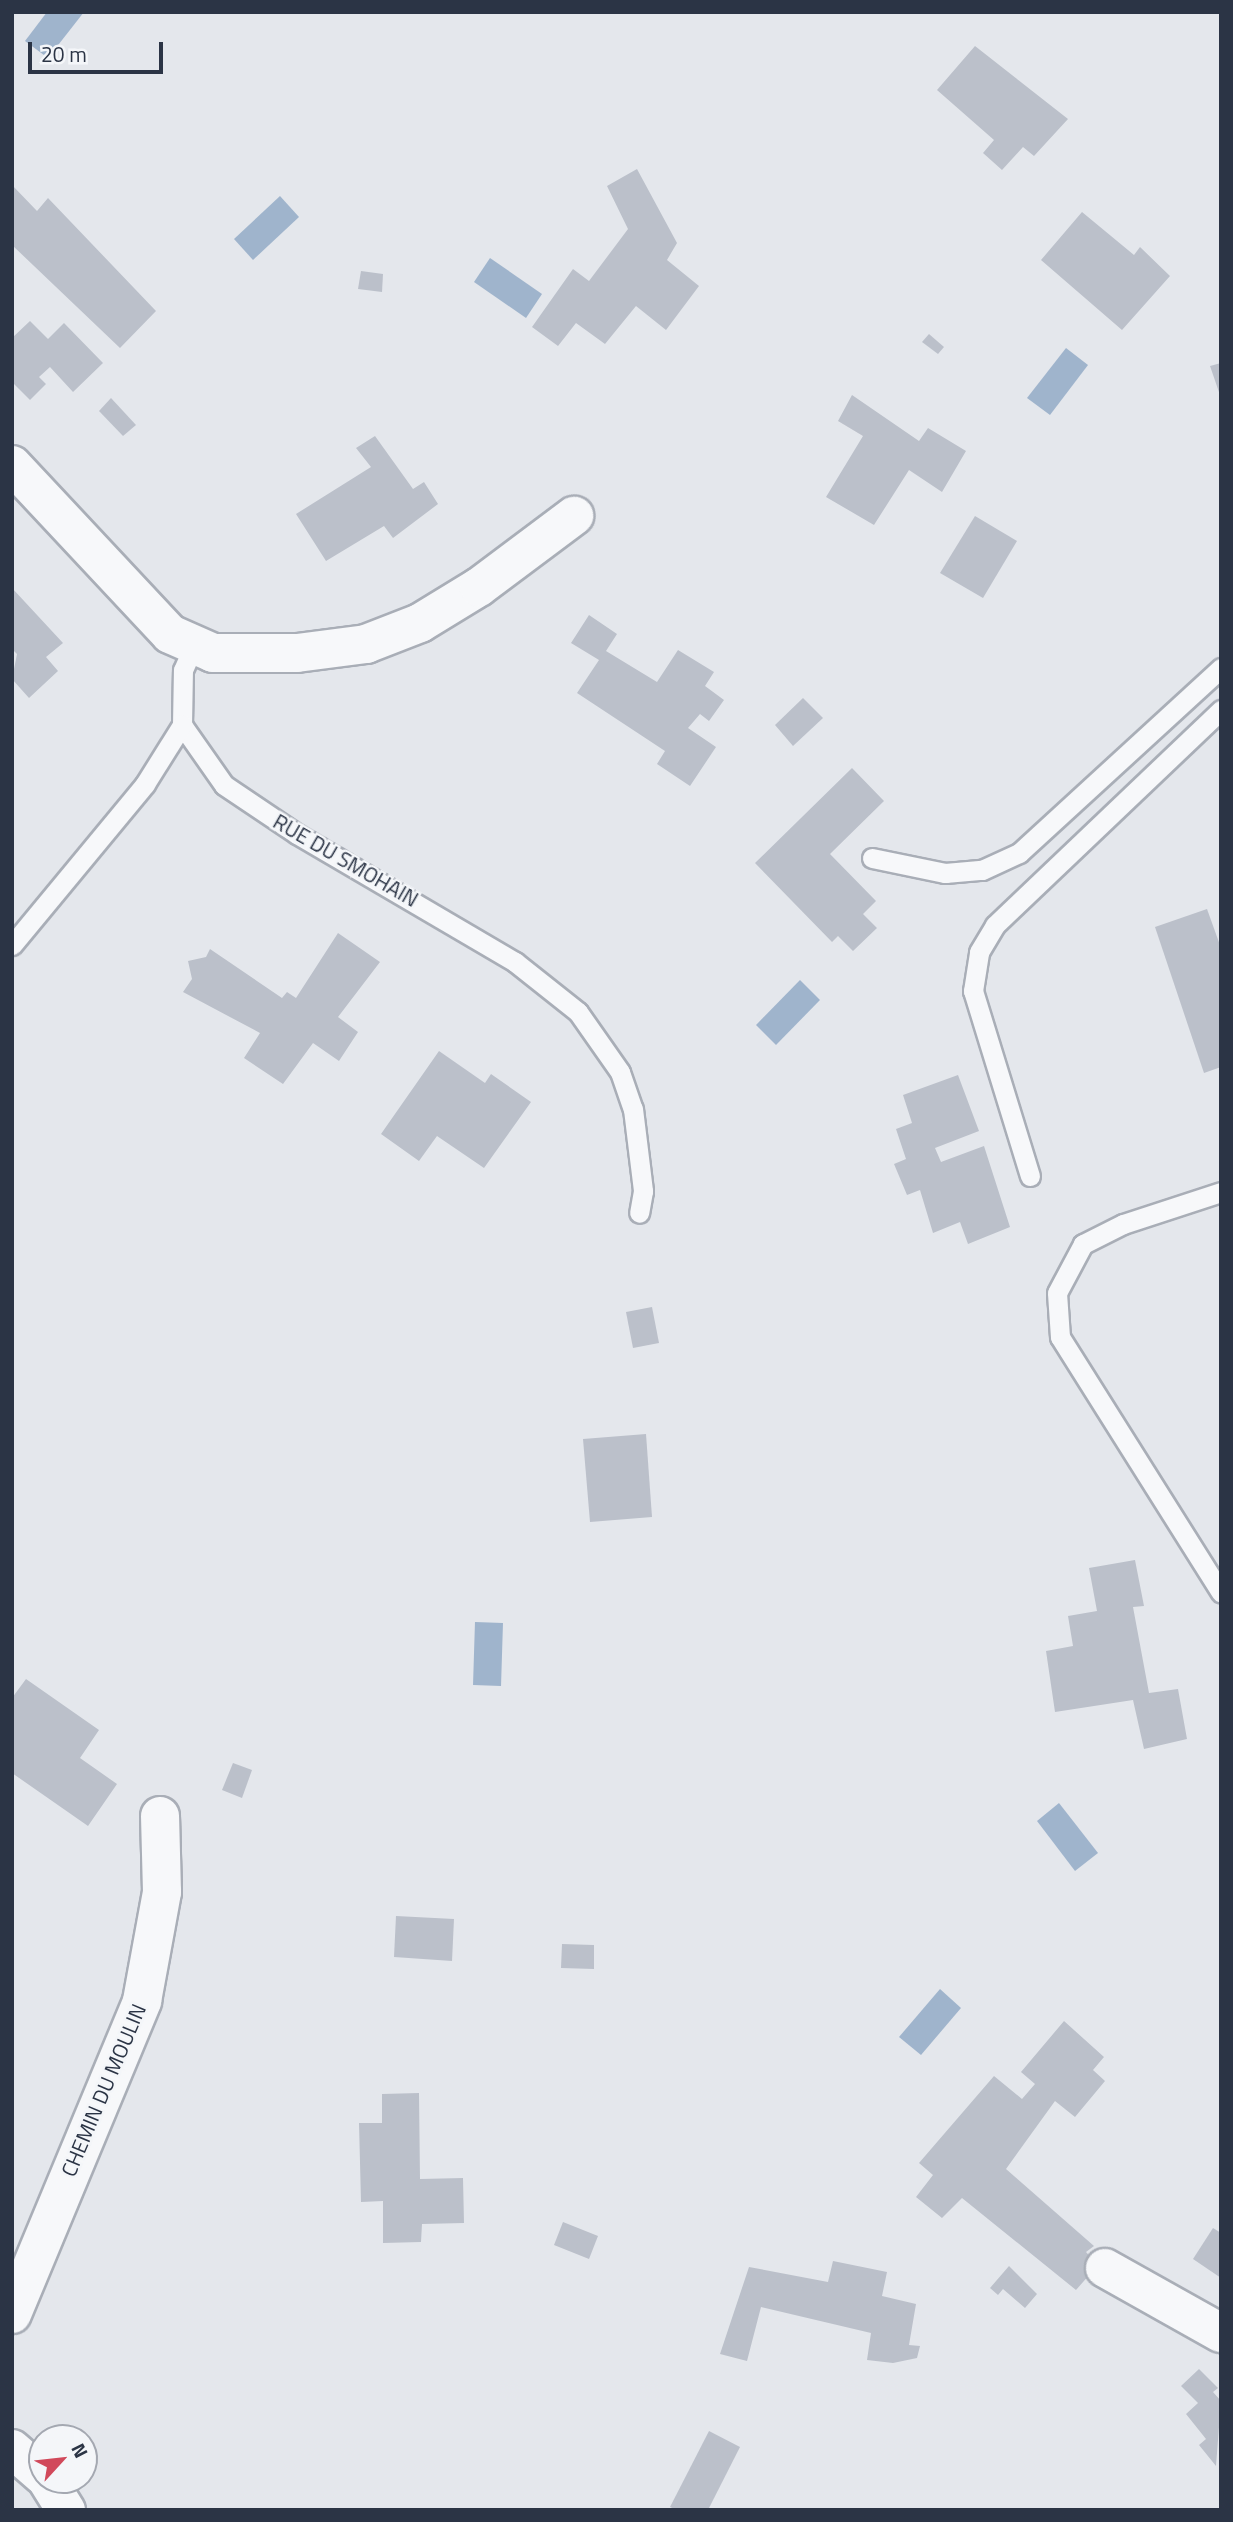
<!DOCTYPE html>
<html>
<head>
<meta charset="utf-8">
<style>
  body { margin:0 }
  #map { position:relative; width:1233px; height:2522px; overflow:hidden; background:#e4e7ec; font-family:"Titillium Web",sans-serif }
  div>[style] { position:absolute }
  [style*='--x'] { left:calc(var(--x)*1px); top:calc(var(--y)*1px); width:calc(var(--w)*1px); rotate:calc(var(--a)*1deg) }
  .water>* { inset:0; background:#9fb4cc }
  .building>* { inset:0; background:#bbc0ca }
  .roads { filter:drop-shadow(2px 0 #a9aeb7) drop-shadow(-2px 0 #a9aeb7) drop-shadow(0 2px #a9aeb7) drop-shadow(0 -2px #a9aeb7) }
  .service>* { height:19px; margin:-9.5px; padding:0 9.5px; transform-origin:9.5px; border-radius:9.5px; background:#f7f8fa }
  .minor>* { height:38px; margin:-19px; padding:0 19px; transform-origin:19px; border-radius:19px; background:#f7f8fa }
  span { translate:-50% -50%; white-space:nowrap; text-align:center; line-height:1.15; -webkit-text-stroke:5px #f4f6f9; paint-order:stroke }
  .street-label { font-size:21px; color:#2b3445 }
  .frame { position:absolute; inset:0; border:14px solid #2b3445; pointer-events:none }
  .north { position:absolute; left:28px; top:2424px; width:70px; height:70px; box-sizing:border-box; background:#f4f6f9; border:2px solid #a4a8b1; border-radius:50%; rotate:63deg; font-size:19px; font-weight:700; line-height:28px; text-align:center; color:#2b3445 }
  .north::after { content:''; display:block; margin:auto; width:24px; height:32px; background:#d1495b; clip-path:polygon(50% 0,100% 100%,50% 72%,0 100%) }
  .scale { position:absolute; left:28px; top:42px; width:135px; height:32px; box-sizing:border-box; border:4px solid #2b3445; border-top:0; padding-left:9px; font-size:21px; line-height:24px; white-space:nowrap; color:#2b3445; -webkit-text-stroke:5px #f4f6f9; paint-order:stroke }
</style>
</head>
<body>
<div id="map">
  <div class="water">
    <i style="clip-path:polygon(47px 12px,84px 12px,48px 58px,25px 41px)"></i>
    <i style="clip-path:polygon(280px 196px,299px 217px,253px 260px,234px 239px)"></i>
    <i style="clip-path:polygon(490px 258px,542px 294px,526px 318px,474px 282px)"></i>
    <i style="clip-path:polygon(1066px 348px,1088px 365px,1050px 415px,1027px 398px)"></i>
    <i style="clip-path:polygon(800px 980px,820px 1000px,776px 1045px,756px 1025px)"></i>
    <i style="clip-path:polygon(475px 1622px,503px 1623px,501px 1686px,473px 1685px)"></i>
    <i style="clip-path:polygon(1059px 1803px,1098px 1853px,1075px 1871px,1037px 1821px)"></i>
    <i style="clip-path:polygon(940px 1989px,961px 2008px,921px 2055px,899px 2037px)"></i>
  </div>
  <div class="building">
    <i style="clip-path:polygon(975px 46px,1068px 119px,1034px 156px,1023px 147px,1002px 170px,983px 153px,994px 140px,937px 90px)"></i>
    <i style="clip-path:polygon(637px 169px,677px 243px,667px 260px,699px 286px,666px 330px,636px 306px,605px 344px,576px 323px,558px 346px,532px 327px,573px 269px,589px 281px,628px 229px,607px 186px)"></i>
    <i style="clip-path:polygon(12px 185px,37px 211px,48px 198px,156px 311px,120px 348px,12px 245px)"></i>
    <i style="clip-path:polygon(1082px 212px,1134px 255px,1140px 247px,1170px 276px,1122px 330px,1041px 260px)"></i>
    <i style="clip-path:polygon(361px 271px,383px 274px,382px 292px,358px 289px)"></i>
    <i style="clip-path:polygon(30px 321px,48px 339px,64px 323px,103px 363px,73px 392px,50px 367px,39px 377px,46px 384px,30px 400px,12px 382px,12px 338px)"></i>
    <i style="clip-path:polygon(929px 334px,944px 347px,938px 354px,922px 342px)"></i>
    <i style="clip-path:polygon(1221px 363px,1221px 395px,1220px 395px,1210px 366px)"></i>
    <i style="clip-path:polygon(852px 395px,919px 441px,928px 428px,966px 451px,942px 492px,909px 470px,874px 525px,826px 497px,863px 436px,838px 421px)"></i>
    <i style="clip-path:polygon(111px 398px,136px 425px,123px 436px,99px 411px)"></i>
    <i style="clip-path:polygon(375px 436px,413px 489px,424px 482px,438px 504px,393px 538px,384px 526px,326px 561px,296px 514px,371px 467px,356px 448px)"></i>
    <i style="clip-path:polygon(975px 516px,1017px 541px,983px 598px,940px 573px)"></i>
    <i style="clip-path:polygon(12px 588px,63px 643px,46px 657px,58px 671px,29px 698px,12px 679px,17px 654px,12px 649px)"></i>
    <i style="clip-path:polygon(589px 615px,617px 634px,606px 651px,657px 682px,678px 650px,714px 672px,705px 686px,724px 700px,709px 721px,700px 714px,688px 728px,716px 747px,690px 786px,657px 764px,665px 751px,577px 693px,599px 660px,571px 643px)"></i>
    <i style="clip-path:polygon(803px 698px,823px 718px,793px 746px,775px 725px)"></i>
    <i style="clip-path:polygon(852px 768px,884px 801px,830px 854px,876px 901px,863px 914px,877px 928px,853px 951px,838px 936px,832px 942px,755px 863px)"></i>
    <i style="clip-path:polygon(1207px 909px,1221px 948px,1221px 1067px,1204px 1073px,1155px 927px)"></i>
    <i style="clip-path:polygon(338px 933px,380px 962px,338px 1017px,358px 1032px,339px 1061px,313px 1043px,283px 1084px,244px 1058px,260px 1033px,183px 992px,192px 979px,188px 961px,206px 957px,210px 949px,282px 998px,287px 992px,296px 998px)"></i>
    <i style="clip-path:polygon(439px 1051px,485px 1083px,491px 1074px,531px 1102px,484px 1168px,437px 1136px,419px 1161px,381px 1134px)"></i>
    <i style="clip-path:polygon(958px 1075px,979px 1131px,935px 1148px,941px 1162px,984px 1146px,1010px 1227px,968px 1244px,960px 1222px,933px 1233px,920px 1190px,907px 1195px,894px 1164px,906px 1159px,896px 1129px,912px 1123px,903px 1095px)"></i>
    <i style="clip-path:polygon(652px 1307px,659px 1343px,633px 1348px,626px 1312px)"></i>
    <i style="clip-path:polygon(646px 1434px,652px 1517px,590px 1522px,583px 1439px)"></i>
    <i style="clip-path:polygon(1135px 1560px,1144px 1606px,1133px 1607px,1149px 1693px,1178px 1689px,1187px 1739px,1144px 1749px,1133px 1700px,1055px 1712px,1046px 1651px,1073px 1646px,1068px 1616px,1097px 1611px,1089px 1568px)"></i>
    <i style="clip-path:polygon(26px 1679px,99px 1730px,80px 1758px,117px 1784px,88px 1826px,12px 1773px,12px 1698px)"></i>
    <i style="clip-path:polygon(233px 1763px,252px 1770px,242px 1798px,222px 1790px)"></i>
    <i style="clip-path:polygon(396px 1916px,454px 1919px,452px 1961px,394px 1957px)"></i>
    <i style="clip-path:polygon(562px 1944px,594px 1945px,594px 1969px,561px 1968px)"></i>
    <i style="clip-path:polygon(1064px 2021px,1104px 2057px,1093px 2070px,1105px 2081px,1075px 2117px,1055px 2101px,1006px 2169px,1094px 2246px,1086px 2252px,1098px 2265px,1076px 2290px,962px 2198px,942px 2218px,916px 2197px,933px 2175px,919px 2163px,994px 2076px,1022px 2099px,1035px 2084px,1021px 2072px)"></i>
    <i style="clip-path:polygon(419px 2093px,420px 2179px,463px 2178px,464px 2223px,422px 2224px,421px 2242px,383px 2243px,383px 2201px,361px 2202px,359px 2123px,382px 2123px,382px 2094px)"></i>
    <i style="clip-path:polygon(563px 2222px,598px 2236px,589px 2259px,554px 2245px)"></i>
    <i style="clip-path:polygon(1213px 2228px,1221px 2233px,1221px 2278px,1193px 2259px)"></i>
    <i style="clip-path:polygon(833px 2261px,887px 2272px,882px 2296px,916px 2304px,909px 2345px,920px 2346px,917px 2358px,893px 2363px,867px 2360px,871px 2333px,761px 2307px,747px 2361px,720px 2354px,749px 2267px,828px 2282px)"></i>
    <i style="clip-path:polygon(1009px 2266px,1037px 2294px,1025px 2308px,1003px 2289px,998px 2295px,990px 2288px)"></i>
    <i style="clip-path:polygon(1199px 2369px,1218px 2388px,1213px 2392px,1221px 2401px,1216px 2466px,1199px 2445px,1206px 2439px,1186px 2414px,1198px 2403px,1181px 2386px)"></i>
    <i style="clip-path:polygon(709px 2431px,740px 2447px,708px 2510px,677px 2510px,670px 2507px)"></i>
  </div>
  <div class="roads">
    <div class="service">
      <i style="--x:182;--y:725;--w:73;--a:55"></i>
      <i style="--x:224;--y:785;--w:88;--a:33.9"></i>
      <i style="--x:297;--y:834;--w:253;--a:30.4"></i>
      <i style="--x:515;--y:962;--w:80;--a:38.4"></i>
      <i style="--x:578;--y:1012;--w:73;--a:55"></i>
      <i style="--x:620;--y:1072;--w:39;--a:71"></i>
      <i style="--x:633;--y:1109;--w:83;--a:83"></i>
      <i style="--x:643;--y:1191;--w:22;--a:100"></i>
      <i style="--x:182;--y:725;--w:55;--a:-89"></i>
      <i style="--x:183;--y:670;--w:27;--a:-66"></i>
      <i style="--x:872;--y:858;--w:75;--a:11.6"></i>
      <i style="--x:945;--y:873;--w:37;--a:-5"></i>
      <i style="--x:982;--y:870;--w:41;--a:-24.7"></i>
      <i style="--x:1019;--y:853;--w:274;--a:-42.5"></i>
      <i style="--x:12;--y:945;--w:209;--a:-50.4"></i>
      <i style="--x:145;--y:784;--w:70;--a:-57.9"></i>
      <i style="--x:1030;--y:1176;--w:194;--a:-107.1"></i>
      <i style="--x:973;--y:991;--w:39;--a:-81"></i>
      <i style="--x:979;--y:952;--w:31;--a:-59"></i>
      <i style="--x:995;--y:925;--w:312;--a:-43.6"></i>
      <i style="--x:1221;--y:1192;--w:103;--a:161.9"></i>
      <i style="--x:1123;--y:1224;--w:45;--a:153.4"></i>
      <i style="--x:1083;--y:1244;--w:55;--a:118"></i>
      <i style="--x:1057;--y:1293;--w:44;--a:86.1"></i>
      <i style="--x:1060;--y:1337;--w:302;--a:57.8"></i>
    </div>
    <div class="minor">
      <i style="--x:12;--y:465;--w:231;--a:46.9"></i>
      <i style="--x:170;--y:634;--w:47;--a:23.8"></i>
      <i style="--x:213;--y:653;--w:84;--a:0"></i>
      <i style="--x:297;--y:653;--w:70;--a:-7.4"></i>
      <i style="--x:366;--y:644;--w:58;--a:-21.3"></i>
      <i style="--x:420;--y:623;--w:69;--a:-31.4"></i>
      <i style="--x:479;--y:587;--w:119;--a:-36.8"></i>
      <i style="--x:1105;--y:2268;--w:133;--a:29.3"></i>
      <i style="--x:12;--y:2314;--w:339;--a:-67.4"></i>
      <i style="--x:142;--y:2001;--w:111;--a:-79.6"></i>
      <i style="--x:162;--y:1892;--w:76;--a:-91.5"></i>
      <i style="--x:12;--y:2449;--w:40;--a:41"></i>
      <i style="--x:47;--y:2480;--w:36;--a:58"></i>
    </div>
  </div>
  <div class="street-label">
    <span style="left:346px;top:860px;rotate:30deg">RUE DU SMOHAIN</span>
    <span style="left:103px;top:2090px;rotate:-67deg">CHEMIN DU MOULIN</span>
  </div>
  <div class="frame"></div>
  <div class="north">N</div>
  <div class="scale">20 m</div>
</div>
</body>
</html>
